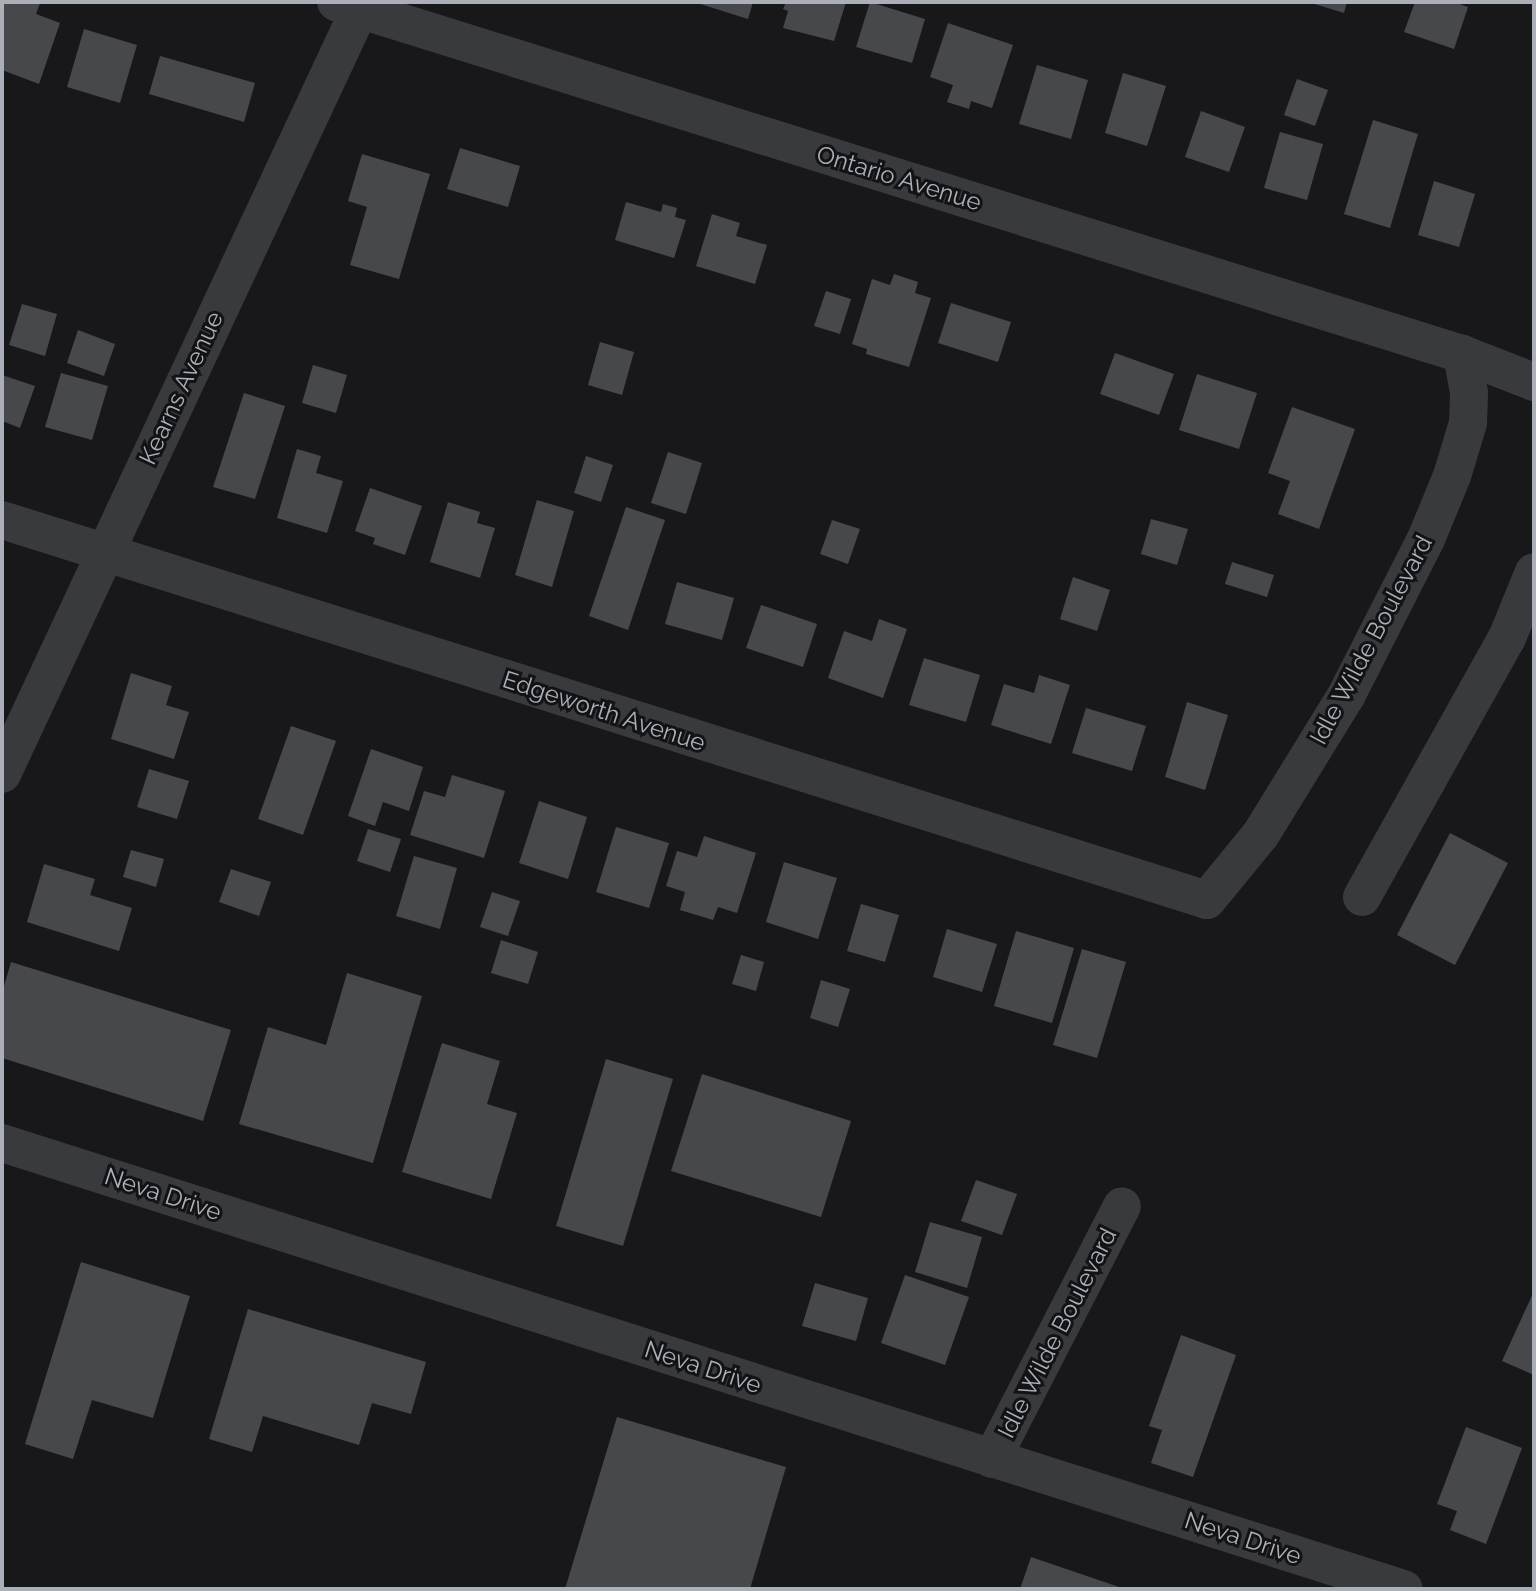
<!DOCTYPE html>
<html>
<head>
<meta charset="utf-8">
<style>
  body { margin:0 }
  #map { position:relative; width:1536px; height:1591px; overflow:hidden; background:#18181a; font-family:Raleway,sans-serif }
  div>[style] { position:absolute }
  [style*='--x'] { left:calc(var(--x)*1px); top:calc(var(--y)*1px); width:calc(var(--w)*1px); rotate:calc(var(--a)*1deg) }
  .building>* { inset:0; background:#47484c }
  .street>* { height:38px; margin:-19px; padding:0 19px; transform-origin:19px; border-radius:19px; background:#393a3e }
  span { translate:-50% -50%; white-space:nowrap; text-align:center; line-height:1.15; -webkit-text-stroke:6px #131315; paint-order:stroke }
  .street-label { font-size:24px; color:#abafb8 }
  .frame { position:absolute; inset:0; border:4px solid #abafb8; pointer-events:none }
</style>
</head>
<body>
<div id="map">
  <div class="building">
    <i style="clip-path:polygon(4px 2px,40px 3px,36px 14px,60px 23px,39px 84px,2px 70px)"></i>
    <i style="clip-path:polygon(694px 2px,753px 2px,748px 19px)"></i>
    <i style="clip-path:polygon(786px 2px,846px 2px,834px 41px,783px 28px,788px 11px,783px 9px)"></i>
    <i style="clip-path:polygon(870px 2px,925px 19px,912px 63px,856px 47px)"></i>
    <i style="clip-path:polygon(1308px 2px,1347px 2px,1344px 13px)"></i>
    <i style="clip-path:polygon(1415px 2px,1454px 2px,1468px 7px,1454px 49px,1404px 32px)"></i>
    <i style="clip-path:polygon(948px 23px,1013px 45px,992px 108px,971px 101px,969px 109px,947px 102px,953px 85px,930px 77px)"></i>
    <i style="clip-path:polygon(84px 29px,137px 45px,120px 103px,67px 87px)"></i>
    <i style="clip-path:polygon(160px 56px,255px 83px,244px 122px,149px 94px)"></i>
    <i style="clip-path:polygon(1037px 65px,1088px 80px,1071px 139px,1019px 124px)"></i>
    <i style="clip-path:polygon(1123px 73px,1166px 86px,1147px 146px,1105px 133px)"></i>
    <i style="clip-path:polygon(1297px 79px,1328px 90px,1315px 126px,1284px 115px)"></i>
    <i style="clip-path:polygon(1201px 111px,1245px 127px,1229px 172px,1185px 157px)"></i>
    <i style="clip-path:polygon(1373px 120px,1418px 134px,1390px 228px,1344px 214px)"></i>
    <i style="clip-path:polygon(1280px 132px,1323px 144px,1307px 200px,1264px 188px)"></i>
    <i style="clip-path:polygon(460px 148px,520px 166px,508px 207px,447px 189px)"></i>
    <i style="clip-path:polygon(362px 154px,430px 174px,399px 279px,350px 265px,367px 207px,348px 201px)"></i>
    <i style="clip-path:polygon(1434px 181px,1475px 194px,1459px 247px,1418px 235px)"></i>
    <i style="clip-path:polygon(626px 202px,661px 212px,663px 204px,677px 208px,675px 217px,686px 220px,674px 258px,615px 240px)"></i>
    <i style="clip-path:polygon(712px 214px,740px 223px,736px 236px,767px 245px,755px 284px,696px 266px)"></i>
    <i style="clip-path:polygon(894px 274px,918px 282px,915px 293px,931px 298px,909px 367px,866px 354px,867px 349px,852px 344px,872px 279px,890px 285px)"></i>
    <i style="clip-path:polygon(826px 291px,851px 299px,840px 334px,814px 326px)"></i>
    <i style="clip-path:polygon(951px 303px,1011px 322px,998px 362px,938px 343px)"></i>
    <i style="clip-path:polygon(22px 304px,57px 314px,45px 356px,9px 345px)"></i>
    <i style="clip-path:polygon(78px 330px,115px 344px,104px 376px,67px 363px)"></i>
    <i style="clip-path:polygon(600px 342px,634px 352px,622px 395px,588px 385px)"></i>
    <i style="clip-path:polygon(1115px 353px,1174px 374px,1159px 415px,1100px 394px)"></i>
    <i style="clip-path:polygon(313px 365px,347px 375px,336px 413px,302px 403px)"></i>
    <i style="clip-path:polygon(61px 373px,108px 386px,92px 440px,45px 427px)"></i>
    <i style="clip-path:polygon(1197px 374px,1257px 393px,1239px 449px,1179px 430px)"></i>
    <i style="clip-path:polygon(2px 375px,35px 386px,20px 428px,2px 421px)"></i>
    <i style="clip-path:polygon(244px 393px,285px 406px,255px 499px,213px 487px)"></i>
    <i style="clip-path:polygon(1292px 407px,1355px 429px,1319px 529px,1278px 514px,1290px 481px,1268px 473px)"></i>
    <i style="clip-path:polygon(297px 449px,321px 456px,316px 473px,343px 481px,327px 533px,277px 518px)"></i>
    <i style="clip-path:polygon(668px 452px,702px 463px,686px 514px,651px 503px)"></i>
    <i style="clip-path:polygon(586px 456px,613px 465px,601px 502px,574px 493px)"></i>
    <i style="clip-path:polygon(370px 488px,422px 506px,405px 555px,373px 544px,375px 538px,355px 531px)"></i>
    <i style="clip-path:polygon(537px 500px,574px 511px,552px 587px,515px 575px)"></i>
    <i style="clip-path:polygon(448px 502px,480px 512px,477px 523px,495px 528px,480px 578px,430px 562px)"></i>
    <i style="clip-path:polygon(626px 507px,665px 520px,628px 630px,589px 616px)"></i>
    <i style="clip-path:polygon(1151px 519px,1188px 529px,1177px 565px,1141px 554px)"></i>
    <i style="clip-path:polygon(832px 520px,860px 529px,848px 564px,820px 554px)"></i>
    <i style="clip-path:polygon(1232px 562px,1274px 575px,1267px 597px,1225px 584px)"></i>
    <i style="clip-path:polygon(1073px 577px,1110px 590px,1097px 631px,1060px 619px)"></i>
    <i style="clip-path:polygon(677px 582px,734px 598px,722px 640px,665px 624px)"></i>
    <i style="clip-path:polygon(761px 605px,817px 624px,803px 667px,746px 648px)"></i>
    <i style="clip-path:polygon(879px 619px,907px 629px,883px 698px,828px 678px,844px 631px,872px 641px)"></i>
    <i style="clip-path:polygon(924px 658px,980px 675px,966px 722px,909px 705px)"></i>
    <i style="clip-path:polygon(131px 673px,172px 686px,166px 705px,189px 712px,174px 759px,111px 739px)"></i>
    <i style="clip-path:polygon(1039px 675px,1070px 685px,1051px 744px,991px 725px,1004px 684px,1034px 693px)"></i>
    <i style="clip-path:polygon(1187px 702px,1228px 715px,1205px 790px,1165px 777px)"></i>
    <i style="clip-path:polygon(1086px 708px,1146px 726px,1132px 771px,1072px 753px)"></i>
    <i style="clip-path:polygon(291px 726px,336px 741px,303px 835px,258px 819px)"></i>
    <i style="clip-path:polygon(371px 749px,423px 767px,409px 811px,383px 802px,375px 826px,348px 816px)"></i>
    <i style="clip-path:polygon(149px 769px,189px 781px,177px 819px,137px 807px)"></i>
    <i style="clip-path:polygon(452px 775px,505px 791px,484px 858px,410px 835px,424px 791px,445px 797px)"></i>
    <i style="clip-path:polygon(539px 801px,587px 817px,568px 879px,519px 863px)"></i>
    <i style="clip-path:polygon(616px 827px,669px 843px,649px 908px,596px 892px)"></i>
    <i style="clip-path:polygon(368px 829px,401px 839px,390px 872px,357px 861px)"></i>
    <i style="clip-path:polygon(1450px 833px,1508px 863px,1455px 965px,1397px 935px)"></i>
    <i style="clip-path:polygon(704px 836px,756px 853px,737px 913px,718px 907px,713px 920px,680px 910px,685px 892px,666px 886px,677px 851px,697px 857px)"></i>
    <i style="clip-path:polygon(131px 850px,164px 859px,156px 887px,123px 877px)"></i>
    <i style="clip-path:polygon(414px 856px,457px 868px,440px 929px,396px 916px)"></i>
    <i style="clip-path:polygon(784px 862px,837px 878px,818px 939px,766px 922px)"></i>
    <i style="clip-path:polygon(44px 864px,95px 879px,90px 895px,132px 908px,119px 951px,27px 922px)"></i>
    <i style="clip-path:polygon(231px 869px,271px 882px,259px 916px,219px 902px)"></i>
    <i style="clip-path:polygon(492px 892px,520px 901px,508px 936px,480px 927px)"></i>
    <i style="clip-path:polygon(861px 904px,899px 915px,885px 962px,847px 951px)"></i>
    <i style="clip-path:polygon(947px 929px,997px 944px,982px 992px,933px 977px)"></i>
    <i style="clip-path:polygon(1016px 931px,1074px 948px,1052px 1023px,994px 1006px)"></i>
    <i style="clip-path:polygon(501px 940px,538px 952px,528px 984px,491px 973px)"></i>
    <i style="clip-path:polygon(1082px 949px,1126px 962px,1097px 1058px,1053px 1045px)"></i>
    <i style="clip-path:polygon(741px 955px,764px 962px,756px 991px,732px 984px)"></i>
    <i style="clip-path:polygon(11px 962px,231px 1030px,203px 1121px,2px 1058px,2px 993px)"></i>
    <i style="clip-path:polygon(347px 973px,422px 996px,373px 1163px,239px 1124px,268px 1027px,326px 1045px)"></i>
    <i style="clip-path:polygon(821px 980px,850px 989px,838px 1027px,810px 1018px)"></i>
    <i style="clip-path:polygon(442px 1043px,500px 1061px,487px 1104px,517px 1113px,491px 1199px,402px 1172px)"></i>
    <i style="clip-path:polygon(606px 1059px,673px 1079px,623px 1246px,556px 1226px)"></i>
    <i style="clip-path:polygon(702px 1074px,851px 1121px,821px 1217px,671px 1171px)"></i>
    <i style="clip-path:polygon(976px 1180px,1017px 1194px,1002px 1235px,961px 1221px)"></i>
    <i style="clip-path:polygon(930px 1222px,982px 1237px,967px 1288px,915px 1272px)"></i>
    <i style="clip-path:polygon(81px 1262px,190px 1296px,153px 1418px,92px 1400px,73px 1459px,25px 1444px)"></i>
    <i style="clip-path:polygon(905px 1275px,969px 1297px,945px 1365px,881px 1343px)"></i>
    <i style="clip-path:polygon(815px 1283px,868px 1298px,856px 1341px,802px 1326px)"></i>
    <i style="clip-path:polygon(1534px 1291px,1534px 1375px,1502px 1361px)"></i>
    <i style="clip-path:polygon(248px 1309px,426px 1362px,411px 1414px,372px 1403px,359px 1445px,263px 1416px,252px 1452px,209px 1439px)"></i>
    <i style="clip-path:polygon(1181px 1335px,1236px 1355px,1193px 1477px,1151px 1463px,1162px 1430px,1149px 1426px)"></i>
    <i style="clip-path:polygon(617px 1417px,786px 1467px,750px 1589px,565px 1589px)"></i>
    <i style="clip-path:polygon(1466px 1427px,1522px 1448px,1486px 1544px,1450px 1530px,1457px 1511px,1437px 1504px)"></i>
    <i style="clip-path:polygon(1031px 1557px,1125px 1589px,1020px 1589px)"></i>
  </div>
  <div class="street">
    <i style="--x:336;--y:2;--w:1180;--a:17.36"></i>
    <i style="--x:1462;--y:354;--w:77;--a:21.3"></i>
    <i style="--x:2;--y:520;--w:1263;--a:17.5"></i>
    <i style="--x:1207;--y:900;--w:85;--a:-50.7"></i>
    <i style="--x:1261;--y:834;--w:162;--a:-58.4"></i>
    <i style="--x:1346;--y:696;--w:176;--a:-63"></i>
    <i style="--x:1426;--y:539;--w:68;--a:-67.6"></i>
    <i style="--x:1452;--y:476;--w:55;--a:-73.2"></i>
    <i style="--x:1468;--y:423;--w:30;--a:-88"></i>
    <i style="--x:1469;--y:393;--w:40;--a:-100"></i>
    <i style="--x:2;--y:774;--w:852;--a:-64.94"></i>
    <i style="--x:1362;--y:897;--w:297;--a:-60.8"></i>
    <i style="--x:1507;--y:638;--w:71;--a:-67.8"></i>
    <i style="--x:2;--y:1143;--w:1471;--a:17.65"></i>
    <i style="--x:992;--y:1459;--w:284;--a:-62.8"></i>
  </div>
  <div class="street-label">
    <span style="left:899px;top:178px;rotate:17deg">Ontario Avenue</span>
    <span style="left:181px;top:388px;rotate:-65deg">Kearns Avenue</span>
    <span style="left:1371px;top:640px;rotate:-62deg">Idle Wilde Boulevard</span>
    <span style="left:604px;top:711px;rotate:18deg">Edgeworth Avenue</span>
    <span style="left:163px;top:1194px;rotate:18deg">Neva Drive</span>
    <span style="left:1057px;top:1333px;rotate:-63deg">Idle Wilde Boulevard</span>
    <span style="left:703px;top:1367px;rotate:18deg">Neva Drive</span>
    <span style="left:1243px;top:1538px;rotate:18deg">Neva Drive</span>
  </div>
  <div class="frame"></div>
</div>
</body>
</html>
